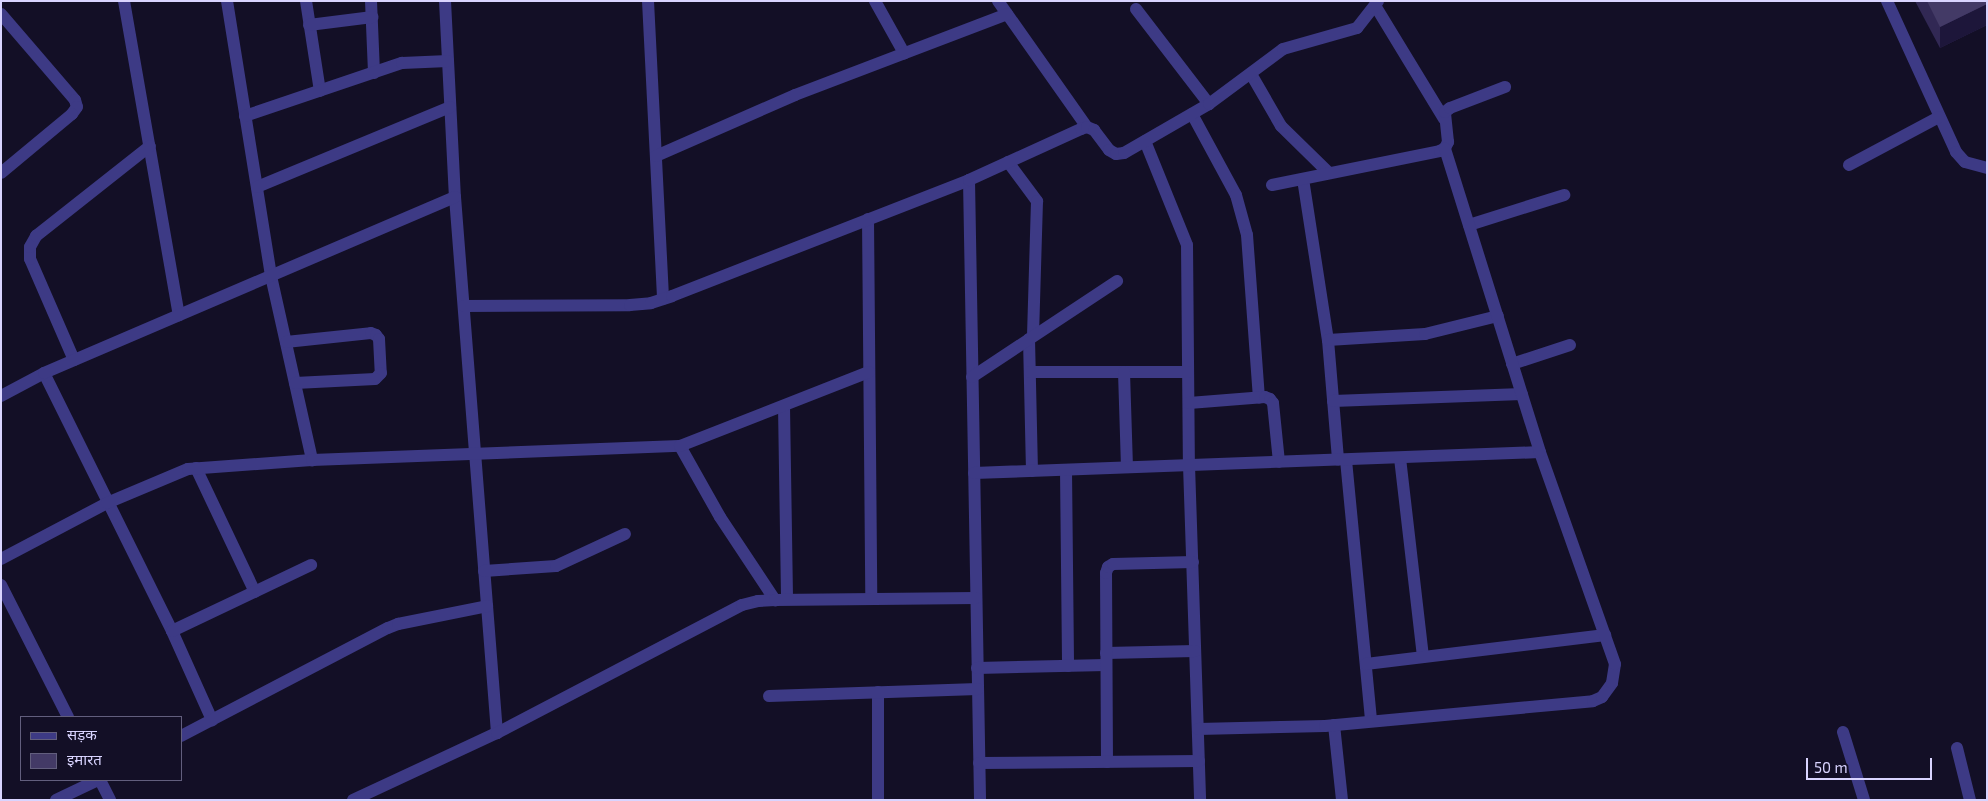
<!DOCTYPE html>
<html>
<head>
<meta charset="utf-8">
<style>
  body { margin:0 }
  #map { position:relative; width:1988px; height:801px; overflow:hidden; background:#130f26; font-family:"Exo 2","Noto Sans Devanagari",sans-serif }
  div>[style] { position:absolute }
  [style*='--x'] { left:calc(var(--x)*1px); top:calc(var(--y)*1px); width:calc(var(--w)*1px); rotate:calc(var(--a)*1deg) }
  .minor>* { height:12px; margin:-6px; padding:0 6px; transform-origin:6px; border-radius:6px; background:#3d3a85 }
  .wall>* { inset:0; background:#312854 }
  .shaded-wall>* { inset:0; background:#1d163a }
  .building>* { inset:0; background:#433a66 }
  span { translate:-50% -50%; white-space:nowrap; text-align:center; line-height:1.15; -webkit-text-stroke:4px #130f26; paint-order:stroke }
  .frame { position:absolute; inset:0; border:2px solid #d9d4ff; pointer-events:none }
  .legend { position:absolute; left:20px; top:716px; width:162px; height:65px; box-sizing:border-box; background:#130f26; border:1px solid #625e7d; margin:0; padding:6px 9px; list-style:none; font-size:15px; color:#d9d4ff }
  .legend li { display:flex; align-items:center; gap:10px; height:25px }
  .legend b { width:25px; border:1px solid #625e7d }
  .scale { position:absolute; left:1806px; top:758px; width:126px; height:22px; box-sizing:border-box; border:2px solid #d9d4ff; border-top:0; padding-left:6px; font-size:15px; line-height:18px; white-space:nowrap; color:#d9d4ff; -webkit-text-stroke:4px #130f26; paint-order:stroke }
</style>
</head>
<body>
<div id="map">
  <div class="minor">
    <i style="--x:124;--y:1;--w:319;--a:80.1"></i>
    <i style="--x:227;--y:1;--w:278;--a:80.9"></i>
    <i style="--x:271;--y:276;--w:189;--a:77.4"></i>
    <i style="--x:306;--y:1;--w:91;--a:81.2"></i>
    <i style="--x:371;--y:1;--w:72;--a:87.6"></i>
    <i style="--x:445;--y:1;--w:196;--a:87.1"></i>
    <i style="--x:455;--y:197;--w:538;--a:85.52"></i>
    <i style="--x:648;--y:1;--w:298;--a:87.1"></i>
    <i style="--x:875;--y:1;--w:60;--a:60.9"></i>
    <i style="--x:998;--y:1;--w:154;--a:54.8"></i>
    <i style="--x:1887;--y:1;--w:166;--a:65.4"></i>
    <i style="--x:1956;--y:152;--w:13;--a:48"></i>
    <i style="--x:1965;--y:162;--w:23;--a:15"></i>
    <i style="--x:1376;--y:7;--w:131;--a:58.7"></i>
    <i style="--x:1136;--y:9;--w:120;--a:52.5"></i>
    <i style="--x:1;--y:14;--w:113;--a:49.3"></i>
    <i style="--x:75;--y:100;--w:7;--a:74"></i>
    <i style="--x:77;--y:107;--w:9;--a:126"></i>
    <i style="--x:72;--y:114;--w:92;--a:140.3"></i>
    <i style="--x:309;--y:25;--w:64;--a:-7.2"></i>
    <i style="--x:1251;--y:74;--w:60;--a:60"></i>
    <i style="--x:1281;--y:126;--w:67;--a:44.4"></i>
    <i style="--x:1192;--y:114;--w:92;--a:61.5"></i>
    <i style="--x:1236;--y:195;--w:41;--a:74.6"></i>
    <i style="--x:1247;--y:235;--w:163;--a:85.8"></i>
    <i style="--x:245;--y:116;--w:166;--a:-18.7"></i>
    <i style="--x:402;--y:63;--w:46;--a:-2.5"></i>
    <i style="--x:1145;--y:141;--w:112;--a:68"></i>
    <i style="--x:1187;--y:245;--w:220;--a:89.5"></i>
    <i style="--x:1189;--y:465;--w:335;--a:88.1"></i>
    <i style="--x:656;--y:156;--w:152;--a:-23.7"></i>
    <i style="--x:795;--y:95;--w:227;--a:-20.9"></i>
    <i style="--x:1008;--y:162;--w:49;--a:53.4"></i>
    <i style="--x:1037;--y:201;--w:135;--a:91.7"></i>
    <i style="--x:1849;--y:165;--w:102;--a:-28.1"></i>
    <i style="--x:1303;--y:179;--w:163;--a:81.2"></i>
    <i style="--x:1328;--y:340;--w:120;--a:85.2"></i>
    <i style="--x:969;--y:180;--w:620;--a:88.98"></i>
    <i style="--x:1272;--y:185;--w:171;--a:-11.4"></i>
    <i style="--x:1440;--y:151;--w:6;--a:-31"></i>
    <i style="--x:1445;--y:148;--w:7;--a:-63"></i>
    <i style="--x:1448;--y:142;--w:30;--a:-96"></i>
    <i style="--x:1445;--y:112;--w:6;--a:-39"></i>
    <i style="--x:1450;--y:108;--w:59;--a:-20.9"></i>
    <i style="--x:257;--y:187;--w:209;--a:-22.5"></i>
    <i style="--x:868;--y:219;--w:380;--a:89.5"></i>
    <i style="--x:1469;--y:225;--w:100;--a:-17.5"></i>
    <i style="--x:464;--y:306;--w:166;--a:-0.3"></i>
    <i style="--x:630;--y:305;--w:21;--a:-5"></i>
    <i style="--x:651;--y:303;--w:22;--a:-18"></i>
    <i style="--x:672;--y:296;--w:319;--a:-21.3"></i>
    <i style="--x:969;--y:180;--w:123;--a:-24.5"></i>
    <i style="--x:1081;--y:129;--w:6;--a:-18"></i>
    <i style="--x:1087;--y:127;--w:8;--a:23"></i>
    <i style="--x:1094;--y:130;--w:25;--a:53"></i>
    <i style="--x:1109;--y:150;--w:8;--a:30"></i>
    <i style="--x:1116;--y:154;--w:8;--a:-7"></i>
    <i style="--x:1124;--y:153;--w:98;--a:-30"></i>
    <i style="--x:1209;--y:104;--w:92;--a:-36.6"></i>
    <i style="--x:1283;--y:49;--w:77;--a:-15.8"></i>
    <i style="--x:1357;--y:28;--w:34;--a:-52"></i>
    <i style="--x:1029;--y:339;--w:132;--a:88.7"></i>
    <i style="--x:1328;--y:340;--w:97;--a:-3.5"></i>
    <i style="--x:1425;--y:334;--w:75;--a:-13.9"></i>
    <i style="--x:286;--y:342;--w:85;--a:-6"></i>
    <i style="--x:371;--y:333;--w:5;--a:22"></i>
    <i style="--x:376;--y:335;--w:5;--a:53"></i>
    <i style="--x:379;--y:339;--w:34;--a:87"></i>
    <i style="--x:381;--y:373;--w:8;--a:135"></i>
    <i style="--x:375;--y:379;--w:80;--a:177.1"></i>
    <i style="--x:74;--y:360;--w:110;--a:-113.5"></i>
    <i style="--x:30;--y:259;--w:12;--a:-90"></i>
    <i style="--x:30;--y:247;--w:13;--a:-61"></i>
    <i style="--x:36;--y:236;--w:145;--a:-38.3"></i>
    <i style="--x:1512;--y:364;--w:61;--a:-18.1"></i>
    <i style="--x:1030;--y:372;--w:158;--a:0"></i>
    <i style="--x:1124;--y:372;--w:95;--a:88.2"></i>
    <i style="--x:44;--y:373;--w:288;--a:63.6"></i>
    <i style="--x:172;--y:631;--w:98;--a:65.8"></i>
    <i style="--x:972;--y:377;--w:174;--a:-33.5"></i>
    <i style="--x:1;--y:396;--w:49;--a:-28.1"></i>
    <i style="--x:44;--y:373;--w:447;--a:-23.2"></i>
    <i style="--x:1333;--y:401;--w:189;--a:-2.1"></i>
    <i style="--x:1189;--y:403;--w:76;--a:-4.5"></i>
    <i style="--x:1265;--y:397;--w:5;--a:22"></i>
    <i style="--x:1270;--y:399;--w:5;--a:53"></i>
    <i style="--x:1273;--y:403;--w:59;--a:84.2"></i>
    <i style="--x:784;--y:406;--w:193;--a:89.1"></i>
    <i style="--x:680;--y:446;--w:81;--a:60.6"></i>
    <i style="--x:720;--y:517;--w:100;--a:56.5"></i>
    <i style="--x:1400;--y:458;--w:200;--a:83.4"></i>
    <i style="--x:1346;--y:460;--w:262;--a:84.5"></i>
    <i style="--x:196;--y:468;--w:137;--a:64.6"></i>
    <i style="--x:1066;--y:470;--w:196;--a:89.4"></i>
    <i style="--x:974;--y:473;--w:566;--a:-2.12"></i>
    <i style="--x:1;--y:559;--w:120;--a:-27.8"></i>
    <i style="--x:107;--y:503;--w:88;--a:-22.8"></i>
    <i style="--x:188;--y:469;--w:124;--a:-4.2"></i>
    <i style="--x:312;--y:460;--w:368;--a:-2.2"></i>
    <i style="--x:680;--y:446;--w:203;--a:-21.4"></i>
    <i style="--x:484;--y:571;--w:72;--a:-4"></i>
    <i style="--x:556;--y:566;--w:76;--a:-24.9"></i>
    <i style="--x:1;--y:585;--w:148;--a:63.1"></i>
    <i style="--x:172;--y:631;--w:154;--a:-25.4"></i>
    <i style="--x:1106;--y:653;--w:89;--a:-1.3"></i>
    <i style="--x:1366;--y:664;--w:241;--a:-6.9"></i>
    <i style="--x:977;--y:668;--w:129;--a:-1.3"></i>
    <i style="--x:878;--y:692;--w:108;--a:90"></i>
    <i style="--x:769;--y:696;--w:209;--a:-1.9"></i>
    <i style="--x:1334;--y:725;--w:75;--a:83.9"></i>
    <i style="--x:1198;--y:729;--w:127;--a:-1.4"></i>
    <i style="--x:1325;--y:726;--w:269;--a:-5.3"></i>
    <i style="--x:1593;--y:701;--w:10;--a:-24"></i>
    <i style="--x:1602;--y:697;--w:17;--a:-54"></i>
    <i style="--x:1612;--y:683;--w:19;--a:-81"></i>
    <i style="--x:1615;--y:664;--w:225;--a:-109.5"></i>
    <i style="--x:1540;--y:452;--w:318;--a:-107.4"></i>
    <i style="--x:1843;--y:732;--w:71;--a:72.8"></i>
    <i style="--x:181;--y:736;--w:233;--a:-27.6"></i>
    <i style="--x:388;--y:628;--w:11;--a:-22"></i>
    <i style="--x:398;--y:624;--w:91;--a:-11.4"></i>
    <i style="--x:1957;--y:748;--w:54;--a:76"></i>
    <i style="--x:1107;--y:762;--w:189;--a:-90.3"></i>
    <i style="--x:1106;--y:573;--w:6;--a:-72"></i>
    <i style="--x:1108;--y:567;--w:6;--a:-31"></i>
    <i style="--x:1113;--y:564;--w:80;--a:-1.4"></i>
    <i style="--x:979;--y:763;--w:220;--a:-0.5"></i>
    <i style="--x:100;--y:780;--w:22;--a:63"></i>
    <i style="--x:56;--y:800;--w:47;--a:-25.5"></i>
    <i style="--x:353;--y:800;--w:159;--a:-25"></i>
    <i style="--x:497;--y:733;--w:276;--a:-27.6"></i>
    <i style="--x:742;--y:605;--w:16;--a:-14"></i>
    <i style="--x:758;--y:601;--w:17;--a:-3"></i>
    <i style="--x:775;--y:600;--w:201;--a:-0.6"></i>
  </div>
  <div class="wall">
    <i style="clip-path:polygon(1915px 1px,1987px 1px,1987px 25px,1940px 48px)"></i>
  </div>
  <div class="shaded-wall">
    <i style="clip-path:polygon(1987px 4px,1987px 25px,1940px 48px,1940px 27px)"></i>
  </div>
  <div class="building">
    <i style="clip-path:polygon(1927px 1px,1987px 1px,1987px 4px,1940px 27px)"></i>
  </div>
  <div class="frame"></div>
  <ul class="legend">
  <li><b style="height:6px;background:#3d3a85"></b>सड़क</li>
  <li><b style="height:14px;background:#433a66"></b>इमारत</li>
  </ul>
  <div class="scale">50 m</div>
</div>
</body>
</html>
